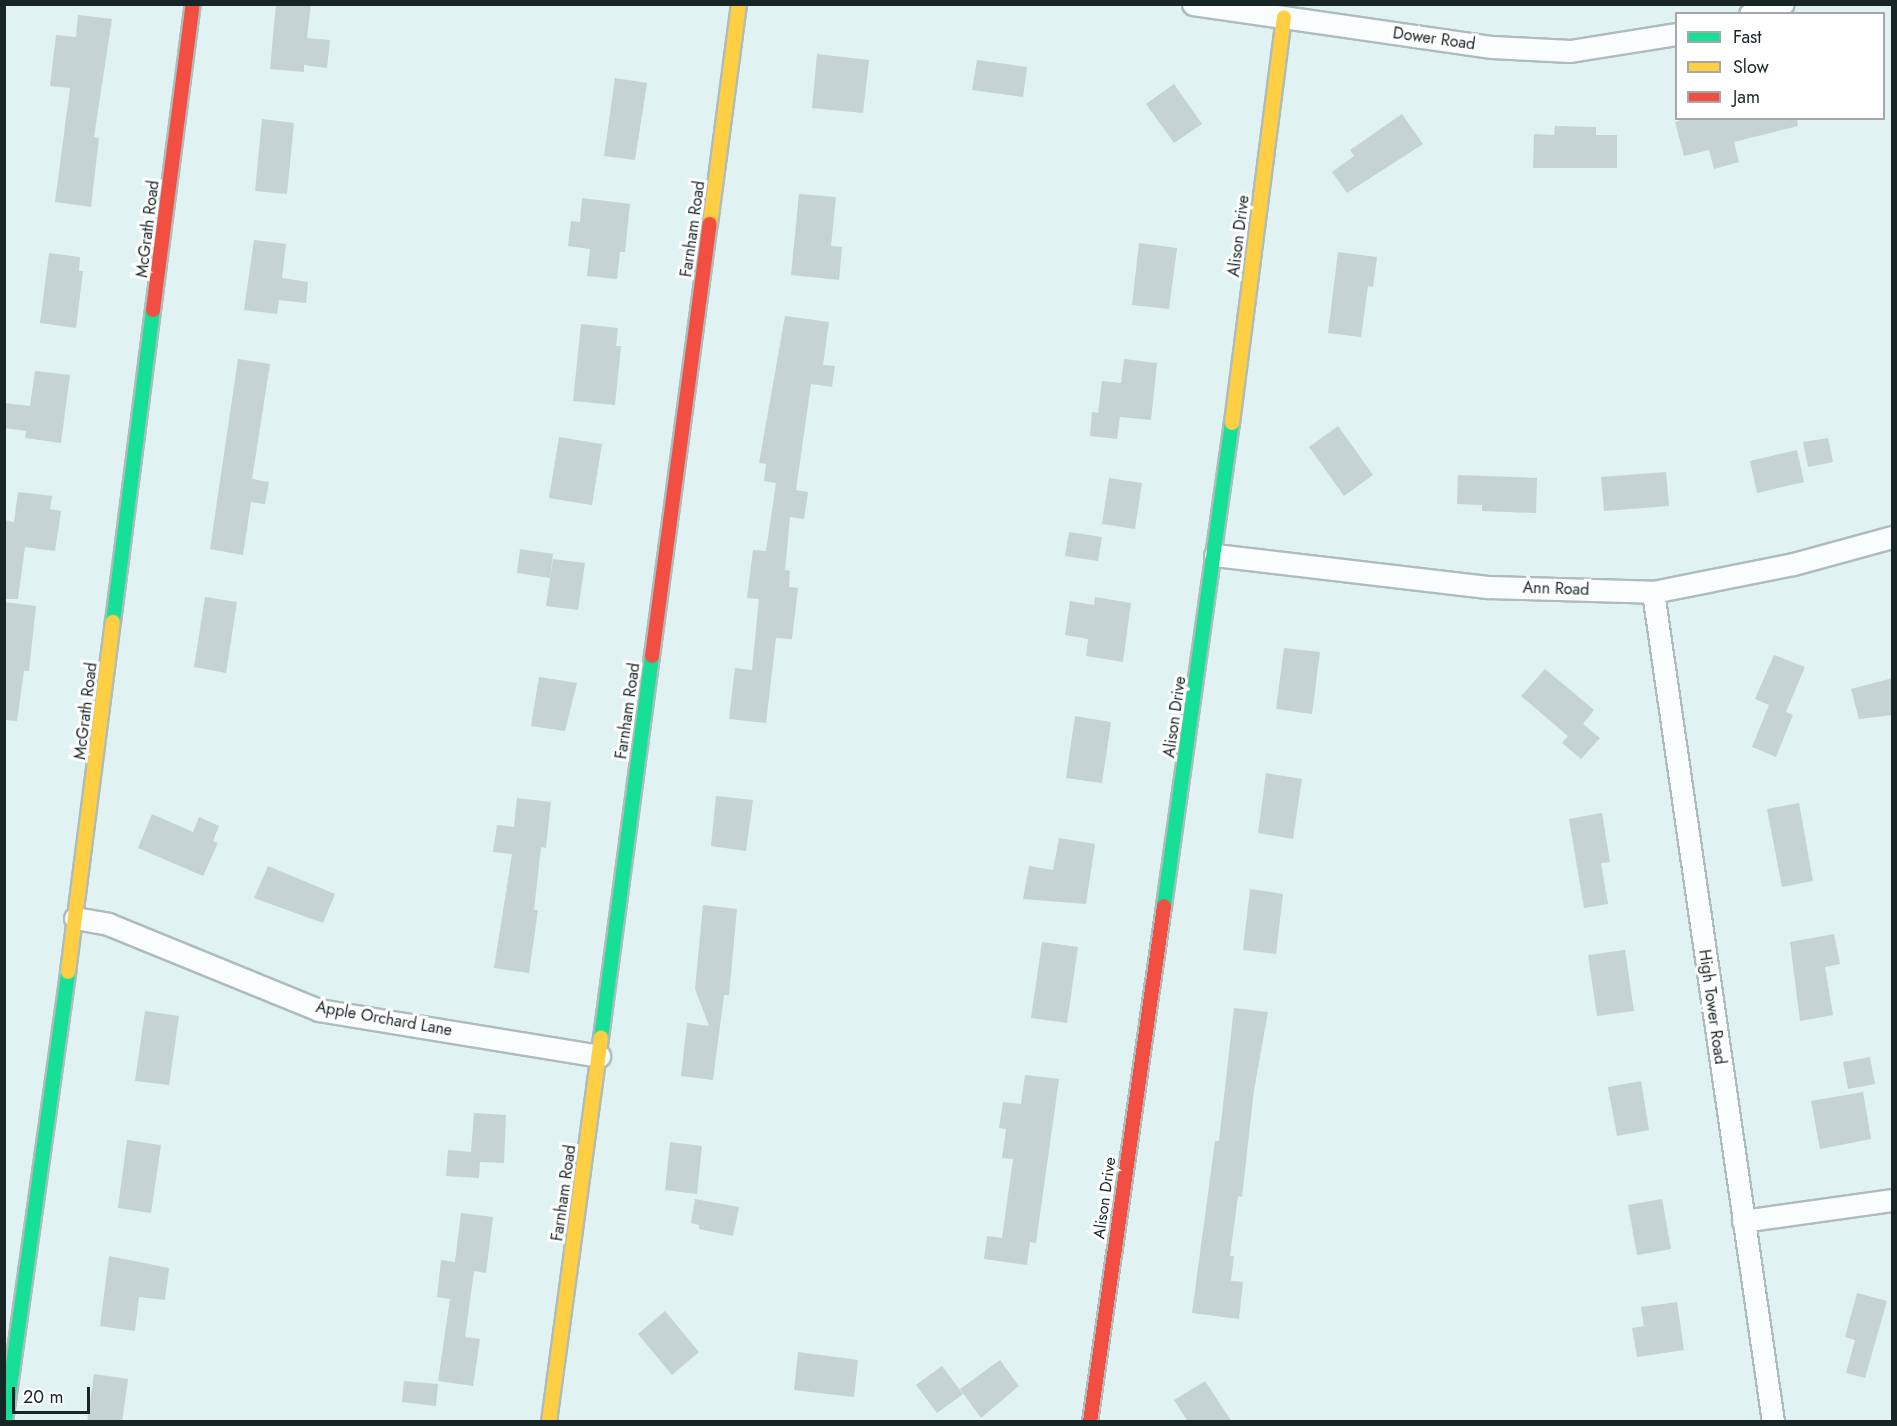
<!DOCTYPE html>
<html>
<head>
<meta charset="utf-8">
<style>
  body { margin:0 }
  #map { position:relative; width:1897px; height:1426px; overflow:hidden; background:#e0f2f1; font-family:Jost,sans-serif }
  div>[style] { position:absolute }
  [style*='--x'] { left:calc(var(--x)*1px); top:calc(var(--y)*1px); width:calc(var(--w)*1px); rotate:calc(var(--a)*1deg) }
  .building>* { inset:0; background:#c5d3d3 }
  .roads { filter:drop-shadow(2px 0 #aebcbc) drop-shadow(-2px 0 #aebcbc) drop-shadow(0 2px #aebcbc) drop-shadow(0 -2px #aebcbc) }
  .street>* { height:21px; margin:-10.5px; padding:0 10.5px; transform-origin:10.5px; border-radius:10.5px; background:#fafdfd }
  .fast>* { height:14px; margin:-7px; padding:0 7px; transform-origin:7px; border-radius:7px; background:#16e098 }
  .slow>* { height:14px; margin:-7px; padding:0 7px; transform-origin:7px; border-radius:7px; background:#ffcf43 }
  .jam>* { height:14px; margin:-7px; padding:0 7px; transform-origin:7px; border-radius:7px; background:#f24e42 }
  span { translate:-50% -50%; white-space:nowrap; text-align:center; line-height:1.15; -webkit-text-stroke:6px #fff; paint-order:stroke }
  .street-label { font-size:16px; color:#182525 }
  .frame { position:absolute; inset:0; border:6px solid #182525; pointer-events:none }
  .legend { position:absolute; left:1675px; top:12px; width:210px; height:108px; box-sizing:border-box; background:#fff; border:2px solid #a3a8a8; margin:0; padding:8px 10px; list-style:none; font-size:18px; color:#182525 }
  .legend li { display:flex; align-items:center; gap:12px; height:30px }
  .legend b { width:30px; border:2px solid #a3a8a8 }
  .scale { position:absolute; left:12px; top:1387px; width:78px; height:27px; box-sizing:border-box; border:3px solid #182525; border-top:0; padding-left:8px; font-size:18px; line-height:21px; white-space:nowrap; color:#182525; -webkit-text-stroke:4px #fff; paint-order:stroke }
</style>
</head>
<body>
<div id="map">
  <div class="building">
    <i style="clip-path:polygon(276px 4px,311px 4px,307px 38px,330px 40px,327px 68px,304px 65px,304px 72px,270px 69px)"></i>
    <i style="clip-path:polygon(78px 15px,112px 19px,94px 137px,99px 138px,91px 207px,55px 202px,70px 88px,50px 86px,56px 35px,76px 37px)"></i>
    <i style="clip-path:polygon(817px 54px,869px 60px,863px 113px,812px 108px)"></i>
    <i style="clip-path:polygon(977px 60px,1027px 67px,1023px 97px,972px 90px)"></i>
    <i style="clip-path:polygon(615px 78px,647px 83px,635px 160px,604px 156px)"></i>
    <i style="clip-path:polygon(1174px 84px,1202px 124px,1174px 143px,1146px 104px)"></i>
    <i style="clip-path:polygon(1402px 114px,1423px 144px,1347px 193px,1332px 172px,1354px 156px,1350px 150px)"></i>
    <i style="clip-path:polygon(1688px 118px,1797px 118px,1798px 126px,1734px 142px,1739px 162px,1714px 169px,1709px 150px,1684px 156px,1675px 122px)"></i>
    <i style="clip-path:polygon(262px 119px,294px 123px,287px 194px,255px 191px)"></i>
    <i style="clip-path:polygon(1555px 126px,1596px 127px,1596px 135px,1617px 135px,1617px 168px,1533px 168px,1534px 134px,1554px 135px)"></i>
    <i style="clip-path:polygon(799px 194px,836px 197px,831px 246px,842px 247px,839px 280px,791px 275px)"></i>
    <i style="clip-path:polygon(582px 198px,630px 204px,625px 252px,620px 252px,617px 279px,587px 276px,590px 249px,568px 246px,571px 221px,580px 222px)"></i>
    <i style="clip-path:polygon(254px 240px,286px 244px,282px 278px,308px 282px,306px 303px,279px 300px,277px 314px,244px 310px)"></i>
    <i style="clip-path:polygon(1139px 243px,1177px 248px,1169px 309px,1132px 305px)"></i>
    <i style="clip-path:polygon(1338px 252px,1377px 257px,1373px 287px,1368px 286px,1361px 337px,1328px 333px)"></i>
    <i style="clip-path:polygon(49px 253px,80px 257px,79px 271px,83px 271px,76px 328px,40px 323px)"></i>
    <i style="clip-path:polygon(785px 316px,829px 322px,823px 365px,835px 366px,832px 387px,811px 384px,796px 490px,808px 492px,804px 519px,790px 517px,785px 570px,790px 571px,789px 587px,798px 588px,792px 639px,776px 638px,766px 723px,729px 719px,735px 668px,752px 670px,759px 599px,747px 598px,753px 550px,766px 551px,776px 483px,764px 481px,766px 464px,759px 463px)"></i>
    <i style="clip-path:polygon(581px 324px,618px 328px,616px 346px,621px 346px,615px 405px,573px 401px)"></i>
    <i style="clip-path:polygon(238px 359px,270px 364px,252px 479px,269px 482px,265px 504px,251px 502px,243px 555px,210px 549px)"></i>
    <i style="clip-path:polygon(1124px 359px,1157px 363px,1151px 420px,1120px 417px,1117px 439px,1090px 436px,1092px 412px,1098px 413px,1102px 381px,1121px 383px)"></i>
    <i style="clip-path:polygon(35px 371px,70px 375px,61px 443px,25px 438px,26px 431px,4px 428px,4px 403px,30px 406px)"></i>
    <i style="clip-path:polygon(1338px 426px,1373px 475px,1344px 496px,1309px 447px)"></i>
    <i style="clip-path:polygon(559px 437px,602px 444px,592px 505px,549px 498px)"></i>
    <i style="clip-path:polygon(1828px 438px,1833px 462px,1808px 467px,1803px 442px)"></i>
    <i style="clip-path:polygon(1797px 450px,1804px 482px,1757px 493px,1750px 461px)"></i>
    <i style="clip-path:polygon(1666px 472px,1669px 506px,1604px 511px,1601px 477px)"></i>
    <i style="clip-path:polygon(1458px 475px,1537px 478px,1536px 513px,1482px 511px,1482px 505px,1457px 504px)"></i>
    <i style="clip-path:polygon(1109px 478px,1142px 483px,1135px 529px,1102px 524px)"></i>
    <i style="clip-path:polygon(18px 492px,52px 496px,50px 509px,61px 511px,55px 551px,25px 547px,18px 599px,4px 599px,4px 520px,14px 522px)"></i>
    <i style="clip-path:polygon(1069px 532px,1102px 537px,1098px 561px,1065px 556px)"></i>
    <i style="clip-path:polygon(520px 549px,553px 554px,550px 578px,517px 573px)"></i>
    <i style="clip-path:polygon(553px 559px,585px 563px,578px 610px,546px 606px)"></i>
    <i style="clip-path:polygon(205px 597px,237px 602px,226px 673px,194px 667px)"></i>
    <i style="clip-path:polygon(1095px 597px,1131px 603px,1123px 662px,1086px 656px,1088px 639px,1065px 635px,1070px 601px,1094px 605px)"></i>
    <i style="clip-path:polygon(4px 602px,36px 606px,29px 671px,24px 671px,17px 721px,4px 720px)"></i>
    <i style="clip-path:polygon(1284px 648px,1320px 652px,1312px 714px,1276px 709px)"></i>
    <i style="clip-path:polygon(1774px 655px,1805px 667px,1786px 712px,1793px 715px,1776px 757px,1752px 747px,1769px 705px,1755px 699px)"></i>
    <i style="clip-path:polygon(1545px 669px,1594px 710px,1583px 724px,1600px 738px,1581px 759px,1562px 743px,1568px 736px,1521px 696px)"></i>
    <i style="clip-path:polygon(539px 677px,577px 683px,565px 731px,531px 726px)"></i>
    <i style="clip-path:polygon(1893px 678px,1893px 715px,1859px 719px,1851px 689px)"></i>
    <i style="clip-path:polygon(1075px 716px,1111px 722px,1102px 783px,1066px 778px)"></i>
    <i style="clip-path:polygon(1266px 773px,1302px 779px,1293px 839px,1258px 833px)"></i>
    <i style="clip-path:polygon(716px 796px,753px 800px,746px 851px,711px 846px)"></i>
    <i style="clip-path:polygon(517px 798px,551px 802px,546px 848px,541px 847px,534px 910px,538px 910px,529px 973px,494px 968px,512px 854px,493px 852px,497px 825px,514px 827px)"></i>
    <i style="clip-path:polygon(1799px 803px,1813px 881px,1782px 887px,1767px 809px)"></i>
    <i style="clip-path:polygon(1602px 813px,1610px 862px,1601px 863px,1608px 904px,1584px 908px,1569px 819px)"></i>
    <i style="clip-path:polygon(152px 814px,193px 832px,199px 817px,219px 826px,213px 841px,218px 843px,203px 876px,138px 848px)"></i>
    <i style="clip-path:polygon(1059px 838px,1095px 844px,1086px 904px,1023px 899px,1029px 866px,1053px 870px)"></i>
    <i style="clip-path:polygon(268px 866px,335px 894px,323px 923px,254px 898px)"></i>
    <i style="clip-path:polygon(1250px 889px,1283px 894px,1276px 954px,1243px 950px)"></i>
    <i style="clip-path:polygon(703px 905px,737px 909px,729px 995px,724px 995px,713px 1080px,681px 1076px,687px 1023px,709px 1026px,695px 989px)"></i>
    <i style="clip-path:polygon(1834px 934px,1840px 964px,1825px 967px,1833px 1015px,1800px 1021px,1790px 942px)"></i>
    <i style="clip-path:polygon(1042px 942px,1078px 947px,1067px 1023px,1031px 1018px)"></i>
    <i style="clip-path:polygon(1625px 950px,1634px 1011px,1597px 1016px,1588px 955px)"></i>
    <i style="clip-path:polygon(1234px 1008px,1268px 1012px,1254px 1090px,1242px 1197px,1238px 1196px,1230px 1256px,1234px 1256px,1231px 1281px,1243px 1282px,1239px 1319px,1192px 1313px,1215px 1141px,1219px 1141px)"></i>
    <i style="clip-path:polygon(145px 1011px,179px 1016px,169px 1085px,135px 1081px)"></i>
    <i style="clip-path:polygon(1870px 1057px,1875px 1084px,1848px 1089px,1843px 1062px)"></i>
    <i style="clip-path:polygon(1025px 1075px,1059px 1079px,1036px 1243px,1030px 1242px,1027px 1265px,984px 1259px,987px 1236px,1002px 1238px,1013px 1159px,1002px 1158px,1006px 1129px,999px 1128px,1003px 1102px,1021px 1104px)"></i>
    <i style="clip-path:polygon(1641px 1081px,1649px 1130px,1617px 1136px,1608px 1087px)"></i>
    <i style="clip-path:polygon(1863px 1092px,1871px 1139px,1820px 1149px,1811px 1101px)"></i>
    <i style="clip-path:polygon(474px 1113px,506px 1115px,504px 1163px,480px 1162px,479px 1178px,446px 1176px,448px 1150px,471px 1152px)"></i>
    <i style="clip-path:polygon(127px 1140px,161px 1145px,151px 1213px,118px 1208px)"></i>
    <i style="clip-path:polygon(670px 1142px,702px 1146px,697px 1194px,665px 1190px)"></i>
    <i style="clip-path:polygon(695px 1199px,739px 1207px,733px 1236px,699px 1229px,699px 1225px,691px 1223px)"></i>
    <i style="clip-path:polygon(1662px 1199px,1671px 1249px,1637px 1255px,1628px 1205px)"></i>
    <i style="clip-path:polygon(461px 1213px,493px 1217px,486px 1273px,474px 1271px,465px 1337px,480px 1339px,473px 1386px,438px 1381px,450px 1299px,437px 1297px,441px 1260px,455px 1262px)"></i>
    <i style="clip-path:polygon(109px 1256px,169px 1268px,165px 1300px,139px 1297px,135px 1331px,100px 1326px)"></i>
    <i style="clip-path:polygon(1857px 1293px,1887px 1301px,1865px 1378px,1846px 1373px,1855px 1340px,1845px 1337px)"></i>
    <i style="clip-path:polygon(1677px 1302px,1684px 1350px,1637px 1357px,1632px 1328px,1644px 1326px,1641px 1307px)"></i>
    <i style="clip-path:polygon(665px 1311px,699px 1352px,672px 1375px,638px 1334px)"></i>
    <i style="clip-path:polygon(798px 1352px,858px 1360px,854px 1397px,794px 1390px)"></i>
    <i style="clip-path:polygon(1000px 1360px,1019px 1386px,981px 1418px,960px 1389px)"></i>
    <i style="clip-path:polygon(942px 1366px,963px 1394px,937px 1413px,916px 1385px)"></i>
    <i style="clip-path:polygon(94px 1374px,128px 1379px,122px 1422px,87px 1422px)"></i>
    <i style="clip-path:polygon(404px 1381px,438px 1384px,436px 1406px,402px 1402px)"></i>
    <i style="clip-path:polygon(1205px 1381px,1232px 1422px,1188px 1422px,1174px 1400px)"></i>
  </div>
  <div class="roads">
    <div class="street">
      <i style="--x:1193;--y:4;--w:302;--a:8.2"></i>
      <i style="--x:1492;--y:47;--w:78;--a:2.9"></i>
      <i style="--x:1570;--y:51;--w:107;--a:-9.1"></i>
      <i style="--x:1750;--y:14;--w:34;--a:-17"></i>
      <i style="--x:1215;--y:555;--w:276;--a:6.7"></i>
      <i style="--x:1489;--y:587;--w:164;--a:1.7"></i>
      <i style="--x:1653;--y:592;--w:143;--a:-11.3"></i>
      <i style="--x:1793;--y:564;--w:103;--a:-15.3"></i>
      <i style="--x:1653;--y:592;--w:839;--a:81.77"></i>
      <i style="--x:75;--y:918;--w:34;--a:10"></i>
      <i style="--x:108;--y:924;--w:228;--a:22.2"></i>
      <i style="--x:319;--y:1010;--w:284;--a:9.3"></i>
      <i style="--x:1743;--y:1221;--w:150;--a:-8"></i>
    </div>
    <div class="fast">
      <i style="--x:113;--y:622;--w:315;--a:-82.7"></i>
      <i style="--x:1164;--y:906;--w:488;--a:-82"></i>
      <i style="--x:601;--y:1038;--w:385;--a:-82.4"></i>
      <i style="--x:5;--y:1422;--w:454;--a:-82"></i>
    </div>
    <div class="slow">
      <i style="--x:710;--y:224;--w:222;--a:-82.5"></i>
      <i style="--x:1232;--y:423;--w:409;--a:-82.7"></i>
      <i style="--x:68;--y:972;--w:353;--a:-82.7"></i>
      <i style="--x:549;--y:1422;--w:388;--a:-82.3"></i>
    </div>
    <div class="jam">
      <i style="--x:153;--y:310;--w:309;--a:-82.6"></i>
      <i style="--x:652;--y:656;--w:436;--a:-82.4"></i>
      <i style="--x:1090;--y:1422;--w:521;--a:-81.84"></i>
    </div>
  </div>
  <div class="street-label">
    <span style="left:1434px;top:39px;rotate:8deg">Dower Road</span>
    <span style="left:148px;top:229px;rotate:-83deg">McGrath Road</span>
    <span style="left:693px;top:229px;rotate:-82deg">Farnham Road</span>
    <span style="left:1239px;top:236px;rotate:-83deg">Alison Drive</span>
    <span style="left:1556px;top:589px;rotate:2deg">Ann Road</span>
    <span style="left:86px;top:711px;rotate:-83deg">McGrath Road</span>
    <span style="left:628px;top:711px;rotate:-82deg">Farnham Road</span>
    <span style="left:1175px;top:717px;rotate:-82deg">Alison Drive</span>
    <span style="left:1712px;top:1007px;rotate:82deg">High Tower Road</span>
    <span style="left:384px;top:1019px;rotate:10deg">Apple Orchard Lane</span>
    <span style="left:564px;top:1193px;rotate:-82deg">Farnham Road</span>
    <span style="left:1105px;top:1198px;rotate:-82deg">Alison Drive</span>
  </div>
  <div class="frame"></div>
  <ul class="legend">
  <li><b style="height:8px;background:#16e098"></b>Fast</li>
  <li><b style="height:8px;background:#ffcf43"></b>Slow</li>
  <li><b style="height:8px;background:#f24e42"></b>Jam</li>
  </ul>
  <div class="scale">20 m</div>
</div>
</body>
</html>
